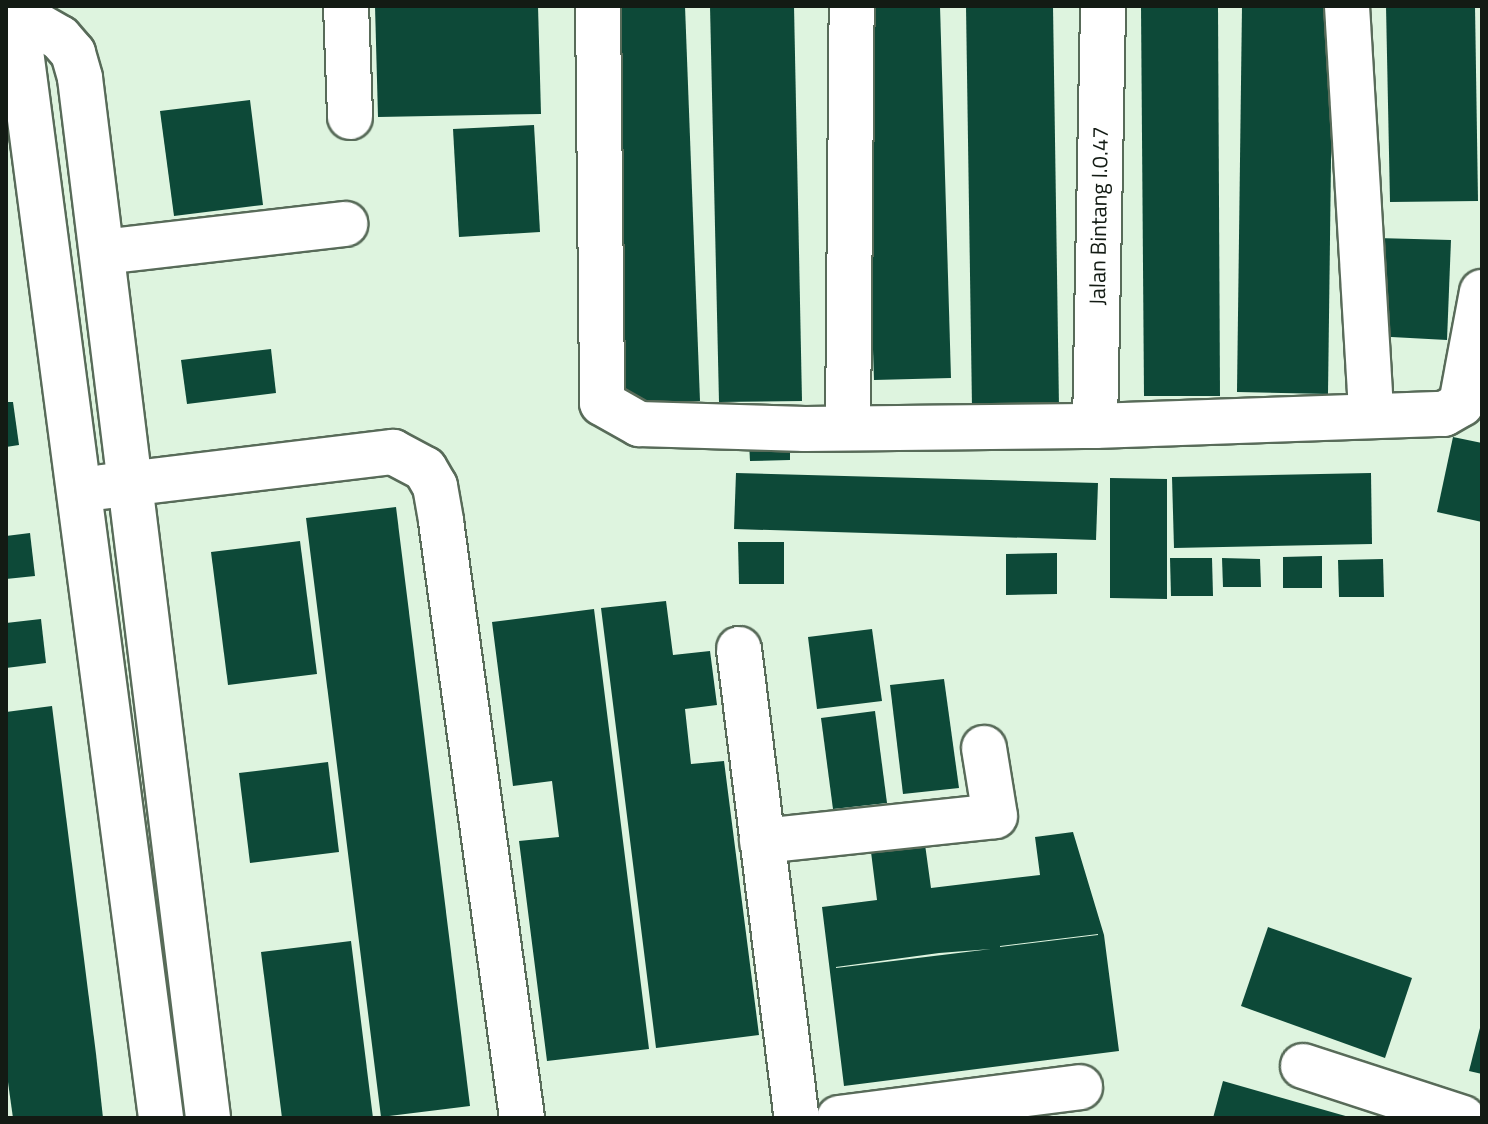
<!DOCTYPE html>
<html>
<head>
<meta charset="utf-8">
<style>
  body { margin:0 }
  #map { position:relative; width:1488px; height:1124px; overflow:hidden; background:#def4df; font-family:"Titillium Web",sans-serif }
  div>[style] { position:absolute }
  [style*='--x'] { left:calc(var(--x)*1px); top:calc(var(--y)*1px); width:calc(var(--w)*1px); rotate:calc(var(--a)*1deg) }
  .building>* { inset:0; background:#0d4938 }
  .roads { filter:drop-shadow(2px 0 #586b59) drop-shadow(-2px 0 #586b59) drop-shadow(0 2px #586b59) drop-shadow(0 -2px #586b59) }
  .minor>* { height:44px; margin:-22px; padding:0 22px; transform-origin:22px; border-radius:22px; background:#fff }
  span { translate:-50% -50%; white-space:nowrap; text-align:center; line-height:1.15; -webkit-text-stroke:8px #fff; paint-order:stroke }
  .street-label { font-size:22px; color:#131b14 }
  .frame { position:absolute; inset:0; border:8px solid #131b14; pointer-events:none }
</style>
</head>
<body>
<div id="map">
  <div class="building">
    <i style="clip-path:polygon(375px 6px,538px 6px,541px 114px,378px 117px)"></i>
    <i style="clip-path:polygon(605px 6px,685px 6px,700px 401px,620px 404px)"></i>
    <i style="clip-path:polygon(710px 6px,794px 6px,802px 401px,719px 402px)"></i>
    <i style="clip-path:polygon(862px 6px,940px 6px,951px 378px,874px 380px)"></i>
    <i style="clip-path:polygon(966px 6px,1053px 6px,1059px 407px,972px 408px)"></i>
    <i style="clip-path:polygon(1141px 6px,1218px 6px,1220px 396px,1144px 396px)"></i>
    <i style="clip-path:polygon(1242px 6px,1333px 6px,1328px 394px,1237px 392px)"></i>
    <i style="clip-path:polygon(1386px 6px,1475px 6px,1478px 201px,1390px 202px)"></i>
    <i style="clip-path:polygon(250px 100px,263px 205px,174px 216px,160px 111px)"></i>
    <i style="clip-path:polygon(534px 125px,540px 232px,459px 237px,453px 129px)"></i>
    <i style="clip-path:polygon(1377px 238px,1451px 240px,1447px 340px,1373px 336px)"></i>
    <i style="clip-path:polygon(271px 349px,276px 393px,187px 404px,181px 360px)"></i>
    <i style="clip-path:polygon(6px 402px,13px 402px,19px 445px,6px 447px)"></i>
    <i style="clip-path:polygon(1453px 437px,1482px 443px,1482px 522px,1437px 512px)"></i>
    <i style="clip-path:polygon(790px 442px,790px 460px,750px 461px,749px 443px)"></i>
    <i style="clip-path:polygon(736px 473px,1098px 483px,1096px 540px,734px 529px)"></i>
    <i style="clip-path:polygon(1371px 473px,1372px 544px,1174px 548px,1172px 477px)"></i>
    <i style="clip-path:polygon(1110px 478px,1167px 479px,1167px 599px,1110px 598px)"></i>
    <i style="clip-path:polygon(396px 507px,470px 1106px,381px 1117px,306px 518px)"></i>
    <i style="clip-path:polygon(30px 533px,35px 576px,6px 579px,6px 536px)"></i>
    <i style="clip-path:polygon(300px 541px,317px 674px,228px 685px,211px 552px)"></i>
    <i style="clip-path:polygon(738px 542px,784px 542px,784px 584px,739px 584px)"></i>
    <i style="clip-path:polygon(1057px 553px,1057px 594px,1006px 595px,1006px 554px)"></i>
    <i style="clip-path:polygon(1322px 556px,1322px 588px,1283px 588px,1283px 557px)"></i>
    <i style="clip-path:polygon(1170px 558px,1212px 558px,1213px 596px,1171px 596px)"></i>
    <i style="clip-path:polygon(1222px 558px,1260px 559px,1261px 587px,1223px 587px)"></i>
    <i style="clip-path:polygon(1383px 559px,1384px 597px,1339px 597px,1338px 560px)"></i>
    <i style="clip-path:polygon(666px 601px,673px 655px,710px 651px,717px 705px,685px 709px,691px 764px,724px 761px,759px 1035px,656px 1048px,601px 608px)"></i>
    <i style="clip-path:polygon(594px 609px,649px 1049px,547px 1061px,519px 841px,559px 837px,552px 781px,513px 786px,492px 622px)"></i>
    <i style="clip-path:polygon(41px 619px,46px 663px,6px 668px,6px 623px)"></i>
    <i style="clip-path:polygon(872px 629px,882px 701px,817px 709px,808px 637px)"></i>
    <i style="clip-path:polygon(944px 679px,959px 788px,903px 794px,890px 685px)"></i>
    <i style="clip-path:polygon(52px 706px,96px 1054px,103px 1118px,13px 1118px,6px 1068px,6px 712px)"></i>
    <i style="clip-path:polygon(875px 711px,887px 803px,833px 809px,821px 718px)"></i>
    <i style="clip-path:polygon(328px 762px,339px 852px,250px 863px,239px 773px)"></i>
    <i style="clip-path:polygon(evenodd,1073px 832px,1104px 935px,1119px 1051px,844px 1086px,822px 907px,877px 900px,870px 844px,924px 837px,931px 888px,1040px 875px,1035px 837px,1073px 832px,1098px 934px,1098px 935px,1000px 947px,1000px 946px,1098px 934px,1073px 832px,991px 949px,836px 968px,836px 967px,939px 953px,991px 949px)"></i>
    <i style="clip-path:polygon(1268px 927px,1412px 978px,1385px 1058px,1241px 1006px)"></i>
    <i style="clip-path:polygon(351px 941px,373px 1118px,282px 1118px,261px 952px)"></i>
    <i style="clip-path:polygon(1481px 1024px,1482px 1024px,1482px 1074px,1469px 1071px)"></i>
    <i style="clip-path:polygon(1223px 1081px,1349px 1117px,1348px 1118px,1213px 1118px)"></i>
  </div>
  <div class="roads">
    <div class="minor">
      <i style="--x:346;--y:6;--w:111;--a:87.9"></i>
      <i style="--x:598;--y:6;--w:397;--a:89.4"></i>
      <i style="--x:602;--y:403;--w:43;--a:29.6"></i>
      <i style="--x:639;--y:424;--w:166;--a:1.7"></i>
      <i style="--x:805;--y:429;--w:290;--a:-0.6"></i>
      <i style="--x:1095;--y:426;--w:349;--a:-2"></i>
      <i style="--x:1444;--y:414;--w:20;--a:-30"></i>
      <i style="--x:1461;--y:404;--w:114;--a:-79.4"></i>
      <i style="--x:1347;--y:6;--w:409;--a:86.6"></i>
      <i style="--x:6;--y:7;--w:62;--a:29.9"></i>
      <i style="--x:60;--y:38;--w:20;--a:49"></i>
      <i style="--x:73;--y:53;--w:26;--a:74"></i>
      <i style="--x:80;--y:78;--w:1048;--a:82.98"></i>
      <i style="--x:16;--y:13;--w:1114;--a:82.52"></i>
      <i style="--x:102;--y:252;--w:245;--a:-6.6"></i>
      <i style="--x:1095;--y:426;--w:420;--a:-88.9"></i>
      <i style="--x:848;--y:428;--w:422;--a:-89.5"></i>
      <i style="--x:102;--y:487;--w:293;--a:-6.9"></i>
      <i style="--x:393;--y:452;--w:36;--a:28"></i>
      <i style="--x:425;--y:469;--w:20;--a:60"></i>
      <i style="--x:435;--y:486;--w:36;--a:80"></i>
      <i style="--x:441;--y:521;--w:602;--a:82.27"></i>
      <i style="--x:739;--y:649;--w:473;--a:83"></i>
      <i style="--x:762;--y:841;--w:234;--a:-6.1"></i>
      <i style="--x:995;--y:816;--w:69;--a:-99.2"></i>
      <i style="--x:1303;--y:1066;--w:168;--a:18"></i>
      <i style="--x:839;--y:1118;--w:243;--a:-7.3"></i>
    </div>
  </div>
  <div class="street-label">
    <span style="left:1099px;top:216px;rotate:-89deg">Jalan Bintang I.0.47</span>
  </div>
  <div class="frame"></div>
</div>
</body>
</html>
